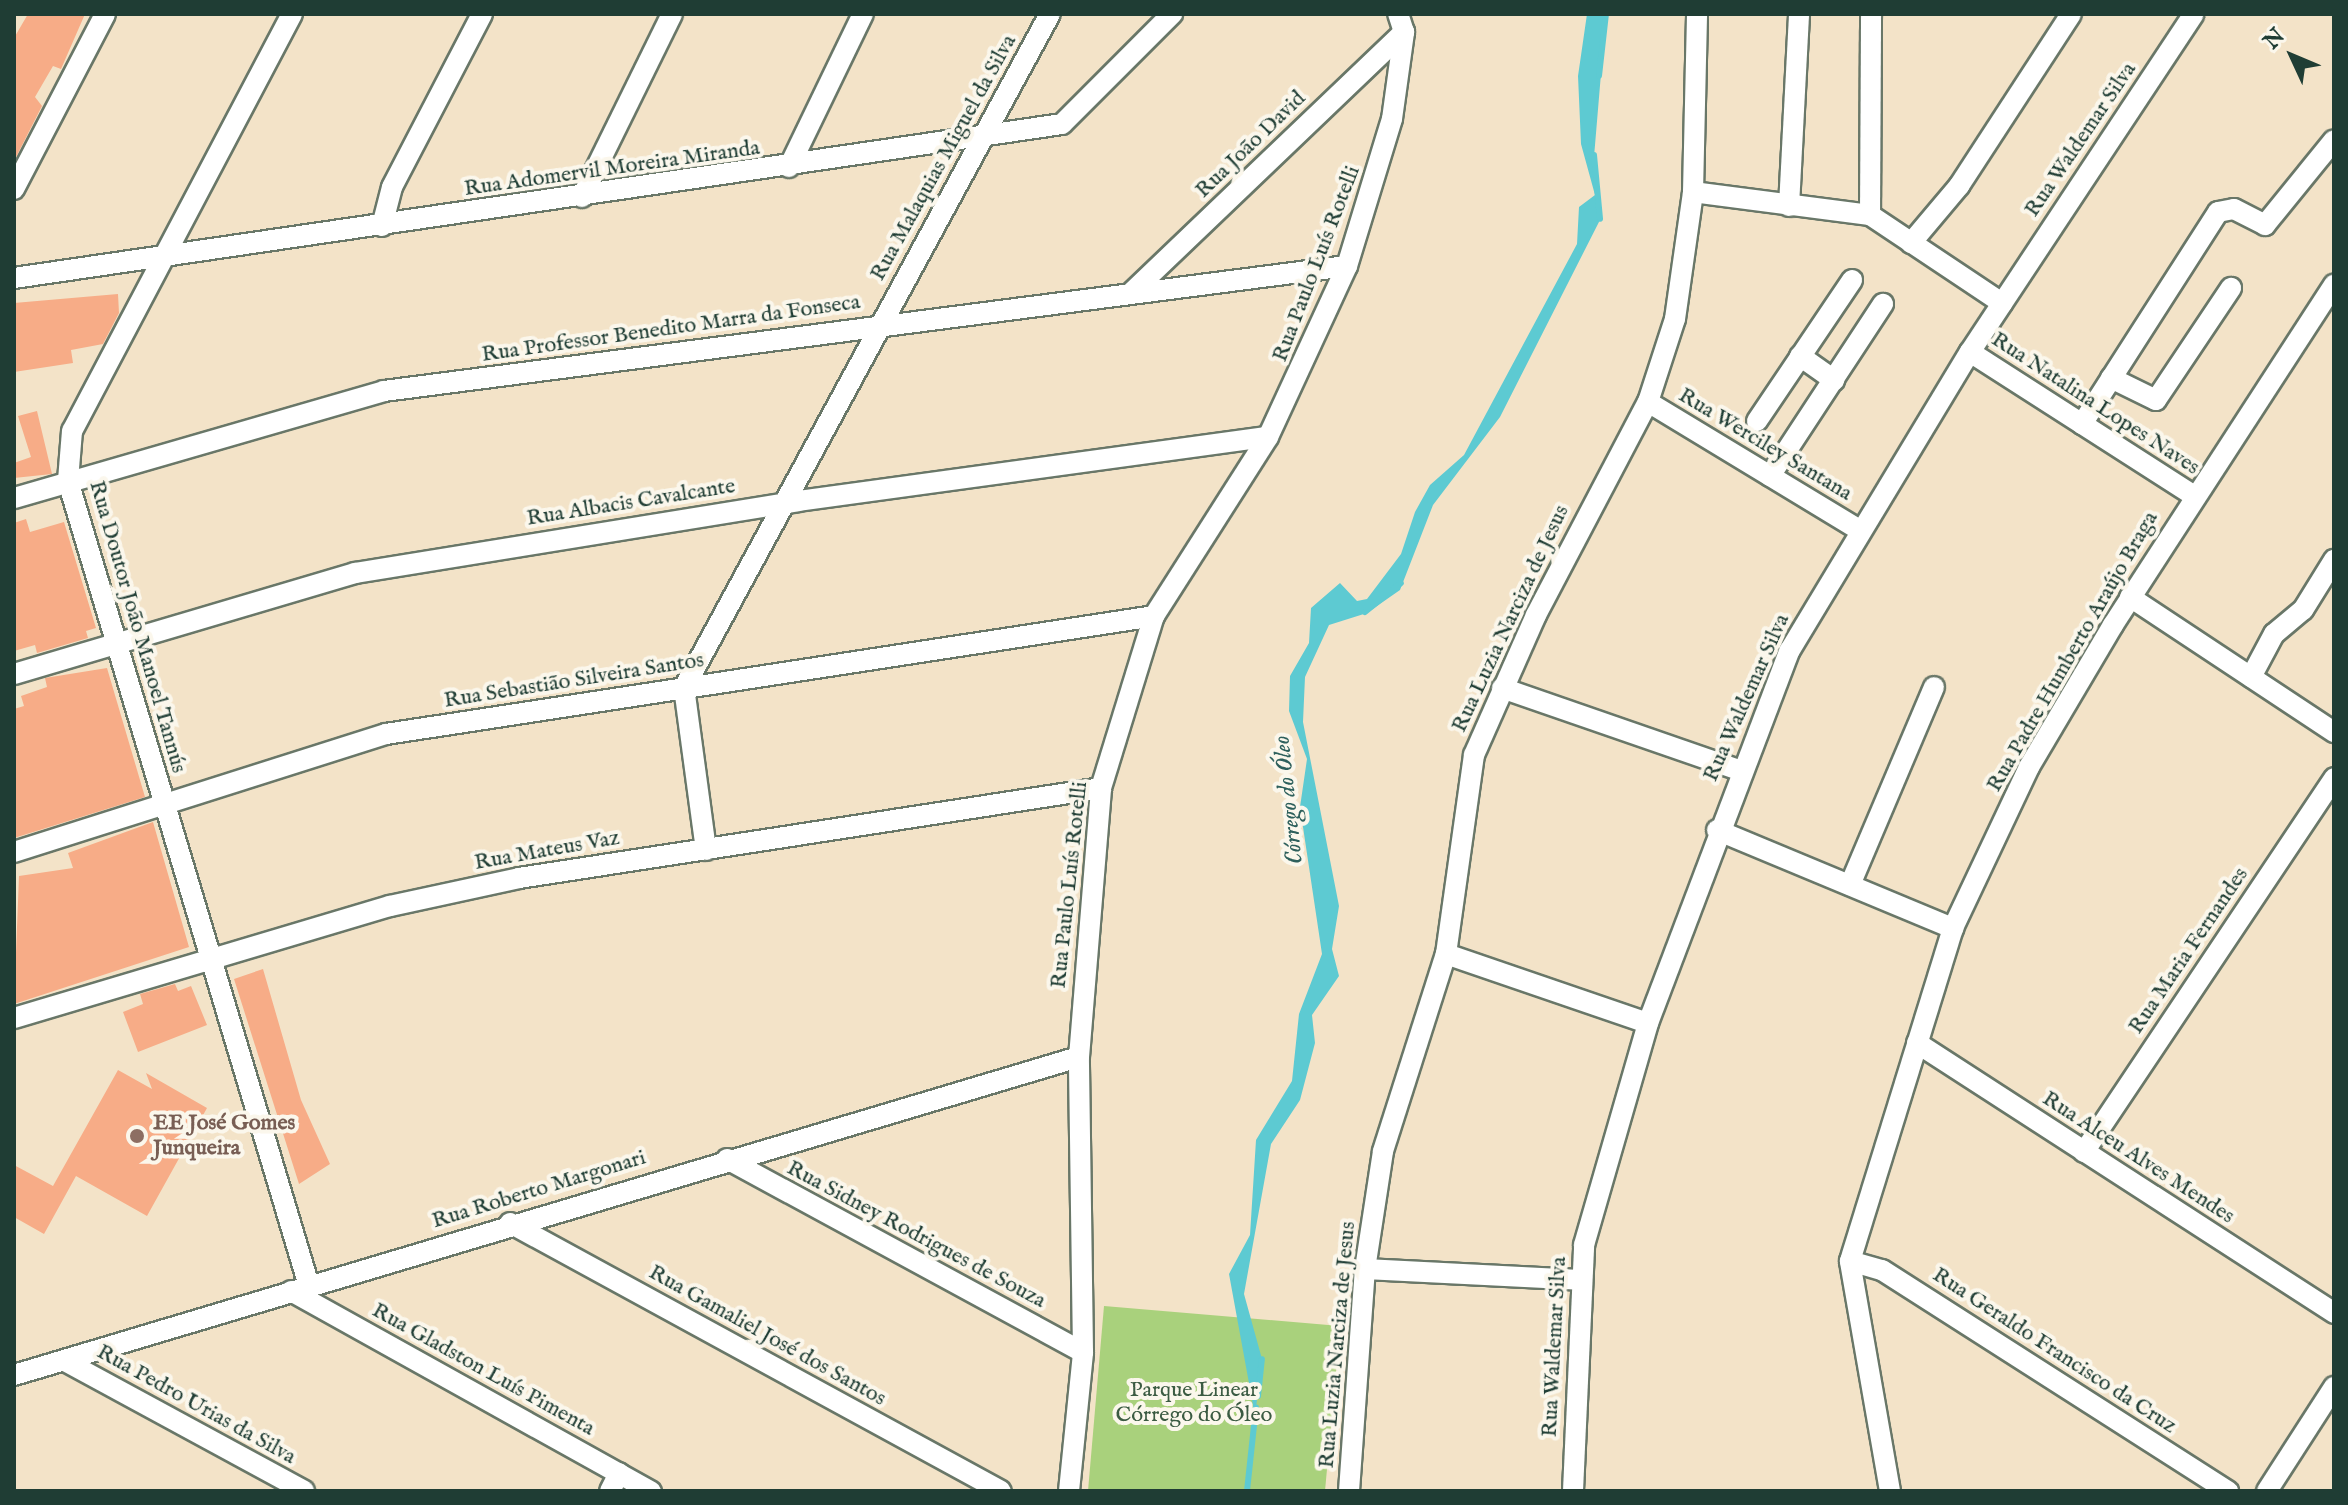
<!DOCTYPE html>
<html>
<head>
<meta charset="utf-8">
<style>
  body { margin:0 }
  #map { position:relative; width:2348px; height:1505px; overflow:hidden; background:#f3e3c8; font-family:"IM FELL English",serif }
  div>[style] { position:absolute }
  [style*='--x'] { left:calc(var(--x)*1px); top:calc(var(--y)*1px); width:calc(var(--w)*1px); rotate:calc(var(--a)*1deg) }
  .green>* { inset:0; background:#a9d17c }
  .water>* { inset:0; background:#5dcad2 }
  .stream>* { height:6px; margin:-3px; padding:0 3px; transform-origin:3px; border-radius:3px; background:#5dcad2 }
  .building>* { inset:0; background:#f7ac87 }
  .roads { filter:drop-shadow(2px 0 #697768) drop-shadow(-2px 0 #697768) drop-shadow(0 2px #697768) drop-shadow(0 -2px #697768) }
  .minor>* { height:20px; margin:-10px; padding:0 10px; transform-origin:10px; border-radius:10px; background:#fff }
  .dots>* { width:22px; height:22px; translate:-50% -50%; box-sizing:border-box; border:4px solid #fbf7ec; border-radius:50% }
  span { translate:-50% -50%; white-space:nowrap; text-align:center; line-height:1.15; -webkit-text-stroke:8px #fbf7ec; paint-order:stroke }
  .street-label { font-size:22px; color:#1f3d34 }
  .education-label { font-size:22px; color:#785e54; font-weight:700 }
  .left { translate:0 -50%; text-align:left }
  .park-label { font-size:22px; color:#3b5b42 }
  .water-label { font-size:24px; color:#2e605c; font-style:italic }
  .frame { position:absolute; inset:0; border:16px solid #1f3d34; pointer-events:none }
  .north { position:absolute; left:2252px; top:16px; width:80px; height:80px; -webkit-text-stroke:6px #fbf7ec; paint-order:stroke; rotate:314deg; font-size:22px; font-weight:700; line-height:32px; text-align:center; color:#1f3d34 }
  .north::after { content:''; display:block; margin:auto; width:28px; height:36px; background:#1f3d34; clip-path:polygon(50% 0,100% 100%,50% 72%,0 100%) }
</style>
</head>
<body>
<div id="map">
  <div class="green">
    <i style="clip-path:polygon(1104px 1306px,1340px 1326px,1325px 1491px,1088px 1491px)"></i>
  </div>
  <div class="water">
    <i style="clip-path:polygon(1587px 14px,1606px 14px,1594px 157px,1601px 218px,1500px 417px,1433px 505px,1400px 590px,1367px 613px,1329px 625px,1305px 677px,1303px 722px,1339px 906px,1332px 949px,1339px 976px,1312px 1015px,1315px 1043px,1300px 1100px,1271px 1144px,1244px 1294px,1262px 1359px,1255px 1416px,1229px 1274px,1250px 1235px,1256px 1140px,1292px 1081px,1299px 1014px,1322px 954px,1300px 807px,1307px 759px,1289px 711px,1290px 676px,1309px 643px,1311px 608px,1340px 583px,1357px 601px,1367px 599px,1401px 554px,1415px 512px,1430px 485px,1464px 455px,1577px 244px,1579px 207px,1595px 195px,1581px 144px,1578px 76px)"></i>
  </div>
  <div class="stream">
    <i style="--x:1599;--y:76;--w:62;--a:-83.6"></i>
    <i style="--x:1594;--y:155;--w:64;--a:84.6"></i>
    <i style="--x:1365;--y:612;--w:46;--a:-38.9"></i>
    <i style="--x:1258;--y:1396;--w:37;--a:-84"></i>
    <i style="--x:1247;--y:1491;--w:84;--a:-83.9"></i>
  </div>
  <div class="building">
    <i style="clip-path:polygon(28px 14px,85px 14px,61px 69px,53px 66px,35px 97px,42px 106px,14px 161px,14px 38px)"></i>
    <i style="clip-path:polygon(118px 294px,119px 313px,103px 344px,71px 350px,73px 363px,14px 372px,14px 303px)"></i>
    <i style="clip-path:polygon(37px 411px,52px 474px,14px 478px,14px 463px,31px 457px,18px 416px)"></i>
    <i style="clip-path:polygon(26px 519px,30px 532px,64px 522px,96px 628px,86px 631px,88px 638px,37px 653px,35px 645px,14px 651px,14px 523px)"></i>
    <i style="clip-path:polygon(107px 668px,145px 797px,14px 838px,14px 709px,24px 706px,21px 696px,47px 687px,45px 678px)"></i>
    <i style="clip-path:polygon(153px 822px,189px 947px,14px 1004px,19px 876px,73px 868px,68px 853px)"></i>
    <i style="clip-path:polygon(263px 969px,301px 1100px,330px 1164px,299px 1184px,234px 979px)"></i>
    <i style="clip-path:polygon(175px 984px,178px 991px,191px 986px,207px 1025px,138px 1052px,123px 1012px,143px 1004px,140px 994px)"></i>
    <i style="clip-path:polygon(118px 1070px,152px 1089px,146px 1073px,207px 1108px,147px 1216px,76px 1176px,44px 1234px,14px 1217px,14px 1165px,53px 1186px)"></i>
  </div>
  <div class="roads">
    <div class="minor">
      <i style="--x:292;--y:14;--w:471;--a:117.8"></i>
      <i style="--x:72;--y:431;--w:50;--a:94.6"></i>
      <i style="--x:68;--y:481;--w:840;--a:73.33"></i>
      <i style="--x:789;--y:167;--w:170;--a:-64.2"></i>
      <i style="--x:14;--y:189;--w:197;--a:-62.5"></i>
      <i style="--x:1693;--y:192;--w:178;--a:7.4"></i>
      <i style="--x:1870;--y:215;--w:159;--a:33.7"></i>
      <i style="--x:582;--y:197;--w:204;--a:-63.8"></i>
      <i style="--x:1789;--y:206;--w:192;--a:-87"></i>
      <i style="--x:1870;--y:215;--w:201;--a:-89.7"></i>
      <i style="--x:382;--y:226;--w:40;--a:-75.6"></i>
      <i style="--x:392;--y:187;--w:195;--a:-62.5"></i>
      <i style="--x:1911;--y:243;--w:75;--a:-49.9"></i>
      <i style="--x:1959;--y:186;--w:205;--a:-56.9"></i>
      <i style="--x:14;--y:278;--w:1059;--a:-8.36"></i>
      <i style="--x:1062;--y:124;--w:156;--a:-45"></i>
      <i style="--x:1131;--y:293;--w:378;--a:-43.7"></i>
      <i style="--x:1970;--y:352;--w:266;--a:32.7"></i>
      <i style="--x:1800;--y:356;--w:42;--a:35.2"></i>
      <i style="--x:2111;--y:378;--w:50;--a:26.1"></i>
      <i style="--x:2156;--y:400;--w:135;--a:-56.2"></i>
      <i style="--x:1648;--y:402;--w:245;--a:31.2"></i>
      <i style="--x:1757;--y:421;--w:170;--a:-56"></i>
      <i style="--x:2082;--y:424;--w:252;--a:-57.3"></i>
      <i style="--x:2218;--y:212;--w:16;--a:-11"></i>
      <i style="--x:2234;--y:209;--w:35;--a:27"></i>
      <i style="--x:2265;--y:225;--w:109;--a:-50.9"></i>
      <i style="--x:1770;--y:476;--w:206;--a:-56.7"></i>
      <i style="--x:14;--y:498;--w:385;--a:-16.1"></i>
      <i style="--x:384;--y:391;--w:971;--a:-7.4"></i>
      <i style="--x:2130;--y:597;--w:245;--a:33.5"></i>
      <i style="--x:14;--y:674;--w:356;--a:-16.5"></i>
      <i style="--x:355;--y:573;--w:449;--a:-9.2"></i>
      <i style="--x:798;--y:501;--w:474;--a:-7.8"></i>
      <i style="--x:2251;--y:677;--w:49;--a:-61.9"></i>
      <i style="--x:2274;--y:634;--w:38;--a:-40"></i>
      <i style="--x:2303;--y:610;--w:59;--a:-58.2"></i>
      <i style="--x:1502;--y:688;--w:251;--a:19.1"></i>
      <i style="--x:1717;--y:830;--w:256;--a:22.6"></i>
      <i style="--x:706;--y:850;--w:163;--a:-97.7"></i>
      <i style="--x:684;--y:688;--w:767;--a:-61.5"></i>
      <i style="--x:14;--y:852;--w:390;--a:-17.6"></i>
      <i style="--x:386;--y:734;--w:777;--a:-8.73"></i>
      <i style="--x:1850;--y:885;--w:215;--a:-67"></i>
      <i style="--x:1446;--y:954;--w:213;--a:18.9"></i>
      <i style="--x:14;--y:1018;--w:392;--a:-16.6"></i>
      <i style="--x:390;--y:906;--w:132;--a:-12.2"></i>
      <i style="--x:519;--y:878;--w:589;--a:-8.79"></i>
      <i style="--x:1917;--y:1043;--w:497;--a:32.9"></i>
      <i style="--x:2084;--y:1152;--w:450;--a:-56.2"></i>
      <i style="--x:727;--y:1159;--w:405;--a:28.5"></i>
      <i style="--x:510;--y:1223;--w:559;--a:28.63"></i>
      <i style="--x:1850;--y:1261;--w:33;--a:16"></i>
      <i style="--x:1882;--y:1270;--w:411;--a:32.6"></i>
      <i style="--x:1365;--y:1269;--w:215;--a:2.9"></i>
      <i style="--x:291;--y:1291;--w:412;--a:29.1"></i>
      <i style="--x:65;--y:1361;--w:272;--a:28.5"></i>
      <i style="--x:14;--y:1375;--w:1111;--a:-16.63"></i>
      <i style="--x:610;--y:1491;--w:20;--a:-63"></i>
      <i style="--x:1069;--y:1491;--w:140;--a:-84.2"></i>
      <i style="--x:1083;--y:1352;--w:295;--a:-90.8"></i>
      <i style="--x:1079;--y:1057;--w:270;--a:-85.3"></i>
      <i style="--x:1101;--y:788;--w:180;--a:-72.9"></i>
      <i style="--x:1154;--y:616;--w:212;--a:-57.5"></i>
      <i style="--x:1268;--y:437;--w:188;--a:-65.2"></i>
      <i style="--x:1347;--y:266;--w:154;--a:-73"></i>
      <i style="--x:1392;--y:119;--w:88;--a:-82.1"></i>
      <i style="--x:1404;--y:32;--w:19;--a:-108"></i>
      <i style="--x:1349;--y:1491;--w:223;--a:-85.9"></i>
      <i style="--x:1365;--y:1269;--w:119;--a:-81.3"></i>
      <i style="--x:1383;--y:1151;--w:207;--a:-72.3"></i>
      <i style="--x:1446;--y:954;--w:201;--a:-82"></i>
      <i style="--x:1474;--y:755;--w:153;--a:-66.1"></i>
      <i style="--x:1536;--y:615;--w:241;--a:-62.3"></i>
      <i style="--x:1648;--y:402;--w:87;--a:-72"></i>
      <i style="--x:1675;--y:319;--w:128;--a:-81.9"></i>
      <i style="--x:1693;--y:192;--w:178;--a:-88.7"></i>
      <i style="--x:1573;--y:1491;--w:246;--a:-87.4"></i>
      <i style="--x:1584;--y:1245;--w:231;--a:-73.9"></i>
      <i style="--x:1648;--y:1023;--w:399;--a:-69.2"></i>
      <i style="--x:1790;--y:650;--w:348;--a:-58.9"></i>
      <i style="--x:1970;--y:352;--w:405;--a:-56.5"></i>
      <i style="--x:1890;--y:1491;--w:233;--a:-99.9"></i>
      <i style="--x:1850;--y:1261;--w:349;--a:-72.8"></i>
      <i style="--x:1953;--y:928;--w:178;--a:-64.7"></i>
      <i style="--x:2029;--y:767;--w:165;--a:-59.4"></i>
      <i style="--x:2113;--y:625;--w:406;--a:-57"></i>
      <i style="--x:2267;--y:1491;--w:124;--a:-57.2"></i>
    </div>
  </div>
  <div class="dots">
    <i style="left:137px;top:1136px;background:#8d6e63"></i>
  </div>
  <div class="street-label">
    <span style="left:2081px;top:140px;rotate:-56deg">Rua Waldemar Silva</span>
    <span style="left:1251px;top:145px;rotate:-44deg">Rua João David</span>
    <span style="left:944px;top:158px;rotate:-61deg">Rua Malaquias Miguel da Silva</span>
    <span style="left:612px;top:169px;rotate:-8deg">Rua Adomervil Moreira Miranda</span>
    <span style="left:1317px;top:264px;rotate:-69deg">Rua Paulo Luís Rotelli</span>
    <span style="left:671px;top:329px;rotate:-8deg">Rua Professor Benedito Marra da Fonseca</span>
    <span style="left:2095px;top:404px;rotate:33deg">Rua Natalina Lopes Naves</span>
    <span style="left:1765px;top:445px;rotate:31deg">Rua Werciley Santana</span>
    <span style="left:631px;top:503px;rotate:-9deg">Rua Albacis Cavalcante</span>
    <span style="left:1511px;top:619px;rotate:-65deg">Rua Luzia Narciza de Jesus</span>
    <span style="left:137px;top:627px;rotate:74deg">Rua Doutor João Manoel Tannús</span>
    <span style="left:2073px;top:652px;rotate:-60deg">Rua Padre Humberto Araújo Braga</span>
    <span style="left:574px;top:681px;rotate:-9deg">Rua Sebastião Silveira Santos</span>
    <span style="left:1747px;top:698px;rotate:-66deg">Rua Waldemar Silva</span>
    <span style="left:547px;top:851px;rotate:-10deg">Rua Mateus Vaz</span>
    <span style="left:1070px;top:885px;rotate:-84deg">Rua Paulo Luís Rotelli</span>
    <span style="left:2189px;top:951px;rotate:-56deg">Rua Maria Fernandes</span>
    <span style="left:2138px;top:1158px;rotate:33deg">Rua Alceu Alves Mendes</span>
    <span style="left:539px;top:1190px;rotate:-17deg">Rua Roberto Margonari</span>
    <span style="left:916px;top:1235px;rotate:28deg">Rua Sidney Rodrigues de Souza</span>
    <span style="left:767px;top:1336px;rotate:29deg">Rua Gamaliel José dos Santos</span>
    <span style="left:1338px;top:1345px;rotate:-85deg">Rua Luzia Narciza de Jesus</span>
    <span style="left:1555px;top:1347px;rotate:-87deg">Rua Waldemar Silva</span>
    <span style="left:2054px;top:1351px;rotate:33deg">Rua Geraldo Francisco da Cruz</span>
    <span style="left:483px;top:1370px;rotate:29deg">Rua Gladston Luís Pimenta</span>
    <span style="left:196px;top:1405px;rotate:29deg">Rua Pedro Urias da Silva</span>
  </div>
  <div class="education-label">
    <span class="left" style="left:153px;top:1136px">EE José Gomes<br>Junqueira</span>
  </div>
  <div class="park-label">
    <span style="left:1194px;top:1403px">Parque Linear<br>Córrego do Óleo</span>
  </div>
  <div class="water-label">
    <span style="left:1289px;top:800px;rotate:-96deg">Córrego do Óleo</span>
  </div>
  <div class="frame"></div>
  <div class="north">N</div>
</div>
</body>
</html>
